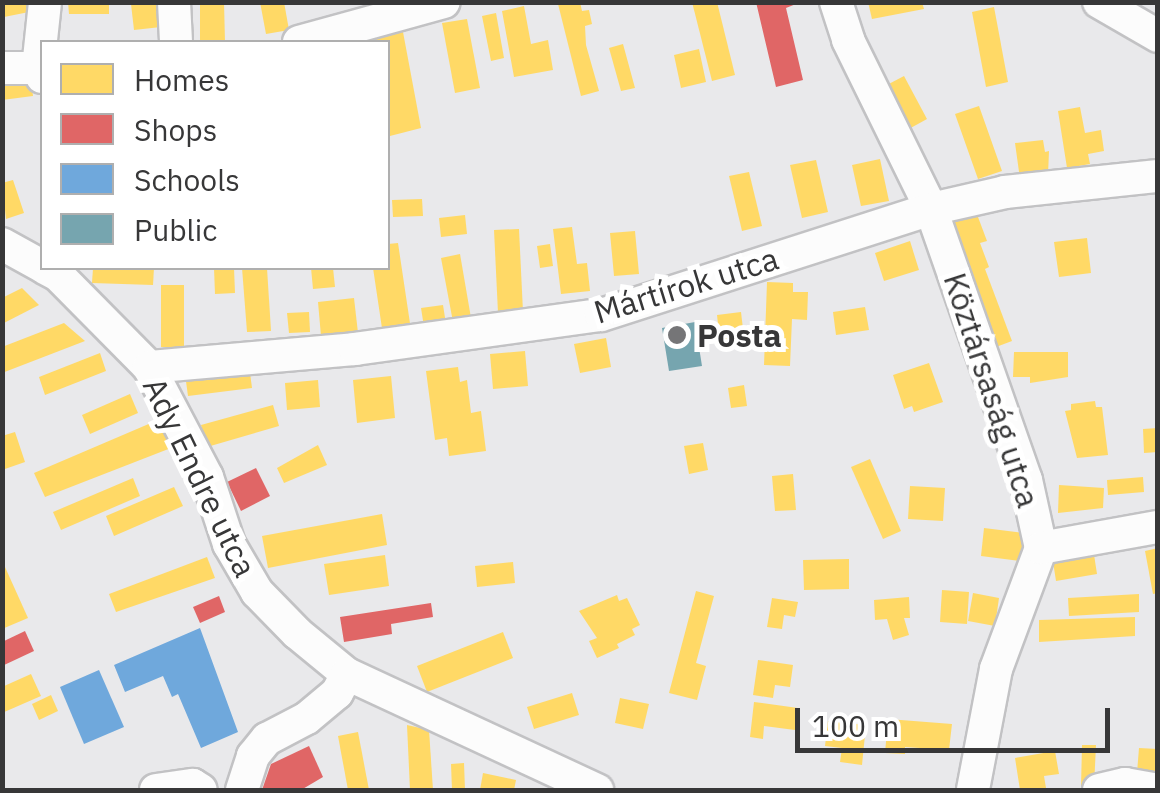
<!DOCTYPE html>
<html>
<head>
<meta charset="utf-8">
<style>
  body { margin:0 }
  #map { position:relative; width:1160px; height:793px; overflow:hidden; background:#e9e9eb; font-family:"IBM Plex Sans",sans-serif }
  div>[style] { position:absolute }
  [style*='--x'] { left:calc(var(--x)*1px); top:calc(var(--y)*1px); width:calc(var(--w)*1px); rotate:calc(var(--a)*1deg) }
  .homes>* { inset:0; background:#ffd966 }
  .shops>* { inset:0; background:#e06666 }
  .schools>* { inset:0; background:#6fa8dc }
  .public>* { inset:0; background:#76a5af }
  .roads { filter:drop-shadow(2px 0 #c2c2c4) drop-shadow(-2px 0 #c2c2c4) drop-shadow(0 2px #c2c2c4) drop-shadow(0 -2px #c2c2c4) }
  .minor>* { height:32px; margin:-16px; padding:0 16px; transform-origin:16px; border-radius:16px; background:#fcfcfc }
  .dots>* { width:28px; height:28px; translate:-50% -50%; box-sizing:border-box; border:5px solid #fff; border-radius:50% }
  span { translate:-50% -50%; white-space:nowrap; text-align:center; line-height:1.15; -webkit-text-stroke:10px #fff; paint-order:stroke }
  .street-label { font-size:32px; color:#373738 }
  .poi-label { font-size:32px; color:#373738; font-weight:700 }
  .left { translate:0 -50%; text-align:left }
  .frame { position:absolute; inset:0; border:5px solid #373738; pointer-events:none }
  .legend { position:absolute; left:40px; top:40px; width:350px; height:230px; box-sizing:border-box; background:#fff; border:2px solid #afafaf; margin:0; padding:12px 18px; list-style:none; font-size:30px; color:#373738 }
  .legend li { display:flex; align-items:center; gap:20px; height:50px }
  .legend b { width:50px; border:2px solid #afafaf }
  .scale { position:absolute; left:795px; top:708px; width:315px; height:45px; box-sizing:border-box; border:5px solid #373738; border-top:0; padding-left:12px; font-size:30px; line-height:35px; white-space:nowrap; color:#373738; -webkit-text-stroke:8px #fff; paint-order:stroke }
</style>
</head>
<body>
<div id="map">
  <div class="homes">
    <i style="clip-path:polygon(2px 2px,27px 2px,29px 12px,4px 17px)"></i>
    <i style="clip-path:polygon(68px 2px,109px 2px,109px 14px,69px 14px)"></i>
    <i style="clip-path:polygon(159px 2px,161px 27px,134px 30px,131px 4px)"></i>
    <i style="clip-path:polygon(200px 2px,224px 2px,225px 42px,200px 42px)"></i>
    <i style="clip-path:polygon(260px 2px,284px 2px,289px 30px,266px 34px)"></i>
    <i style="clip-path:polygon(580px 2px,582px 11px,589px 10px,592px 24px,585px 26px,586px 45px,599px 91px,581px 96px,558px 4px)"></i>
    <i style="clip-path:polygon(692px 2px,717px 2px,735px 75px,712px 81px)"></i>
    <i style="clip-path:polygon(868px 2px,922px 2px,924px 9px,872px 19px)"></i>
    <i style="clip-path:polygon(524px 6px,531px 44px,548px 40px,553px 70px,514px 77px,502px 11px)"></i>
    <i style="clip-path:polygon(994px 7px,1008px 82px,986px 87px,972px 12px)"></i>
    <i style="clip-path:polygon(496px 13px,504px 58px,491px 61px,482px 16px)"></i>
    <i style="clip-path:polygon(467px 19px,480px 88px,455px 93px,442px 23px)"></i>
    <i style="clip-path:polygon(403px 32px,421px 128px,390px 136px,388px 42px,373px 42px,372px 37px)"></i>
    <i style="clip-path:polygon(623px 44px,635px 88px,621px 91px,609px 48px)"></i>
    <i style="clip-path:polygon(699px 49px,706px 82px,681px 88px,674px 55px)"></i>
    <i style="clip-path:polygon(30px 73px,33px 96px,2px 100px,2px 77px)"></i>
    <i style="clip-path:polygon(904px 76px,927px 119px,907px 130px,883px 87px)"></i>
    <i style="clip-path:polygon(979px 106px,1002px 171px,978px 179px,955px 114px)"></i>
    <i style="clip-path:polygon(1080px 107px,1085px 133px,1101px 130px,1104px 151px,1088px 154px,1090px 164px,1067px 168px,1058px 111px)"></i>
    <i style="clip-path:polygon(1043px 140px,1045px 152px,1049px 151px,1048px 175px,1020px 179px,1015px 143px)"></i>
    <i style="clip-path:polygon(880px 159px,889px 201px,861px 206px,852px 165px)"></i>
    <i style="clip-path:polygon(816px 160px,828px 212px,802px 218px,790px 165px)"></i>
    <i style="clip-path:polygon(749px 172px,762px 226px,742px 231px,729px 176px)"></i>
    <i style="clip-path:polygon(13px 180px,24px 213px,6px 219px,2px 183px)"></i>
    <i style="clip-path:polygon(422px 199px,423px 216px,393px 217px,392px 200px)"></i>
    <i style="clip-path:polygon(975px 209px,987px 241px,980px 243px,989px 267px,985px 269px,1012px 341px,996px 347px,948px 220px)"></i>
    <i style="clip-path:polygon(465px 215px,467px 234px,441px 237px,439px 218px)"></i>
    <i style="clip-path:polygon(572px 227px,577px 264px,587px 263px,590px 291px,561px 294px,553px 229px)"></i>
    <i style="clip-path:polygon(519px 229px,523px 312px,498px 313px,494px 230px)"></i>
    <i style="clip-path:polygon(635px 231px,639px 274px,614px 276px,610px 233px)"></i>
    <i style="clip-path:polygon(1087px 238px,1091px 273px,1059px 277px,1054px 242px)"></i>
    <i style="clip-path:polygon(910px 241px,919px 270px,884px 281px,875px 253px)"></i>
    <i style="clip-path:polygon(398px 243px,411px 330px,383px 335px,373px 268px,388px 268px,388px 244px)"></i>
    <i style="clip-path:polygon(550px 244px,553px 266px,540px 268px,537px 246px)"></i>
    <i style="clip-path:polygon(460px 254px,471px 318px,453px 322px,441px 258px)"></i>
    <i style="clip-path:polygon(93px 268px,154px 268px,153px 285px,92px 283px)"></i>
    <i style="clip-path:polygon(214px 268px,234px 268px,235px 293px,215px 294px)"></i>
    <i style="clip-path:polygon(242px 268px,267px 268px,271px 331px,247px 332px)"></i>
    <i style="clip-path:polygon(311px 268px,333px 268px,335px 287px,313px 289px)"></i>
    <i style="clip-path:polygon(767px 282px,793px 283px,793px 292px,808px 292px,807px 320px,792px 319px,790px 366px,764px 365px)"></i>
    <i style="clip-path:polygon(161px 285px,184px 285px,184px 347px,161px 347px)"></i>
    <i style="clip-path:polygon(22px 288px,39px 305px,2px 324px,2px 298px)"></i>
    <i style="clip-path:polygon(354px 298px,358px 333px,321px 336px,318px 302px)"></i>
    <i style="clip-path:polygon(443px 305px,446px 324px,424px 327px,421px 308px)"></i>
    <i style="clip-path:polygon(865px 307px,869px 330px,836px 335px,833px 312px)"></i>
    <i style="clip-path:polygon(309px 312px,310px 332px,289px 333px,287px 313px)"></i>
    <i style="clip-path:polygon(741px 312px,745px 346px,721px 350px,717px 315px)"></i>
    <i style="clip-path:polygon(64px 323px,85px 341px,2px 373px,2px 347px)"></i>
    <i style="clip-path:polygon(606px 338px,611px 367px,580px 373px,574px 344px)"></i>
    <i style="clip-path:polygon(525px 351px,528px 386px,493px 389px,490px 354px)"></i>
    <i style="clip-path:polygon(1014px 352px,1068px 352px,1068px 377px,1030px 383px,1030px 377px,1013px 377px)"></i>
    <i style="clip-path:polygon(100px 353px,106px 371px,45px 395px,39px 377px)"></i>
    <i style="clip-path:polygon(929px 363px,943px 402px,914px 412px,912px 406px,904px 409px,893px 375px)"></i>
    <i style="clip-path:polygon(249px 365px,252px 388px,188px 396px,185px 374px)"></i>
    <i style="clip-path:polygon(458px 367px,460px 382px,467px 380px,471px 413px,481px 411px,486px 451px,449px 456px,447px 438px,435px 440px,426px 371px)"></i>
    <i style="clip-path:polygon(391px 376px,395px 418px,357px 423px,353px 380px)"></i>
    <i style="clip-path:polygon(318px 380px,320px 407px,287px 410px,285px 383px)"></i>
    <i style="clip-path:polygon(744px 385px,747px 406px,731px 408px,728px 388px)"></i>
    <i style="clip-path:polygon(130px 394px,138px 413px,90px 434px,82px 415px)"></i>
    <i style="clip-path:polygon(1095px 401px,1096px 407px,1102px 407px,1108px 455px,1077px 458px,1065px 411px,1071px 410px,1071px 404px)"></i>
    <i style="clip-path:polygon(273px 405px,279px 426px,207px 447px,201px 425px)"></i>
    <i style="clip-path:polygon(158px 420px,171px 448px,45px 497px,34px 473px)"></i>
    <i style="clip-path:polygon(1158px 428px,1158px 452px,1144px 453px,1143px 429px)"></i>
    <i style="clip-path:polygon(15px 432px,25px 462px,2px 470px,2px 436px)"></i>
    <i style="clip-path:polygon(703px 443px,708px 470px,689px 474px,684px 446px)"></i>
    <i style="clip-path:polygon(318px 445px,327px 465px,284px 483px,277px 468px)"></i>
    <i style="clip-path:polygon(870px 459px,901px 531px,883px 539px,851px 467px)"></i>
    <i style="clip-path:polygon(793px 474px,796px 510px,775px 511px,772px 476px)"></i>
    <i style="clip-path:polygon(1143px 477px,1144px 492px,1108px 495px,1107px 480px)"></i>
    <i style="clip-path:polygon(133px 478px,140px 496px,61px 530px,53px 512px)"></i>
    <i style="clip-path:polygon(1059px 485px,1104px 488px,1103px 508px,1058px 513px)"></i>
    <i style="clip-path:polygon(910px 486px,945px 488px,943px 521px,908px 519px)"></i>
    <i style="clip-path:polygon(174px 487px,183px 506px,114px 536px,106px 516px)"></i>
    <i style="clip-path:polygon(382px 514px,387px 545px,268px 568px,262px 536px)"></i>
    <i style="clip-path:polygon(984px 528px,1032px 534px,1029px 562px,981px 556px)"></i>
    <i style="clip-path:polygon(1093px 548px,1097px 574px,1056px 581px,1052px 555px)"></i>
    <i style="clip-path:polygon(1158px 548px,1158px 593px,1153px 594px,1145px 551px)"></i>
    <i style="clip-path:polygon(385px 555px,389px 586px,329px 595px,324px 564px)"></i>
    <i style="clip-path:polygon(207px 557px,215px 578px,116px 612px,109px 594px)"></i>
    <i style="clip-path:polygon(849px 559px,849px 589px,804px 590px,803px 560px)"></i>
    <i style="clip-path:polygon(513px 562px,515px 583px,477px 587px,475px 566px)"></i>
    <i style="clip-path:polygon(5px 567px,28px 618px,2px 629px,2px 569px)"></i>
    <i style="clip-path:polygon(942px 590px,969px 592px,967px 624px,940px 622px)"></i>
    <i style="clip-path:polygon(696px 591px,714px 596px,696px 663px,706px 666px,697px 700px,669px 693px)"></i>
    <i style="clip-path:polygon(973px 593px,999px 598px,995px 626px,968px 621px)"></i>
    <i style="clip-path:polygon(1139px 594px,1139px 612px,1069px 616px,1068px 598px)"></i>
    <i style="clip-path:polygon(617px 595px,619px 601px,627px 598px,640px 625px,632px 629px,635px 635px,617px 644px,619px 648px,597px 658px,589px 641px,597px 638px,579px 611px)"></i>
    <i style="clip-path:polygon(909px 597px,910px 618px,904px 618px,909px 635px,893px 640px,887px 619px,875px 620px,874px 600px)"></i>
    <i style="clip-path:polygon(772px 598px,798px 602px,795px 617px,784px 615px,782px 629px,767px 627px)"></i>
    <i style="clip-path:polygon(1135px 617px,1135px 636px,1039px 642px,1039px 620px)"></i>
    <i style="clip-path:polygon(503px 632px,513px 658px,427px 692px,417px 666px)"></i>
    <i style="clip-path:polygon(758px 660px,793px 665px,790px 687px,775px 685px,773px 698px,753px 695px)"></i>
    <i style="clip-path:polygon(31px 674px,41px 696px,2px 713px,2px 687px)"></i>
    <i style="clip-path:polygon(572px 693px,579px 715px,534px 729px,527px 707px)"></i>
    <i style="clip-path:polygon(51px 695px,58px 711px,39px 720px,32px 704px)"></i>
    <i style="clip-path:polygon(620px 698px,649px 704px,643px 729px,615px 723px)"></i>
    <i style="clip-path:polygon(754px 702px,798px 708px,795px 730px,764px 726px,763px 739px,750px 737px)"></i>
    <i style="clip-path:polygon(888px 719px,952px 724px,949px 750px,905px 747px,905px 754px,885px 753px)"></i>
    <i style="clip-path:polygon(828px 721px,866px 725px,862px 765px,840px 762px,842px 748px,825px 746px)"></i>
    <i style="clip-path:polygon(407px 725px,429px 730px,433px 790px,410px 790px)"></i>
    <i style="clip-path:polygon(358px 732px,369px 790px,348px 790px,338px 736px)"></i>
    <i style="clip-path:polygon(1082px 745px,1096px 745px,1094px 787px,1081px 787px)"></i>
    <i style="clip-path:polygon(1139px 748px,1158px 749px,1158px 777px,1137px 773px)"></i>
    <i style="clip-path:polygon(1055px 751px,1059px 774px,1044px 776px,1046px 788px,1020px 790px,1015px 758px)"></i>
    <i style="clip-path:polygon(464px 763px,465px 790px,452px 790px,451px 764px)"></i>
    <i style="clip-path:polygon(483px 773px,516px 780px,514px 790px,480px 790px)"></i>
  </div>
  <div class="shops">
    <i style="clip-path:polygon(756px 2px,801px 2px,786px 8px,803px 80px,776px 87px)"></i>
    <i style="clip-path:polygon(256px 468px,270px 496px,241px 511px,227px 482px)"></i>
    <i style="clip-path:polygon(219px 596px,225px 612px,200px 623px,193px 607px)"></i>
    <i style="clip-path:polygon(431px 603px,433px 617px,391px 624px,392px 634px,344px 642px,340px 617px)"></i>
    <i style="clip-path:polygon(25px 631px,34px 651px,2px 666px,2px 642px)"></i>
    <i style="clip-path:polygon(309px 746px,323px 777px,301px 790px,262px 790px,271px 764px)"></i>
  </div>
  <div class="schools">
    <i style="clip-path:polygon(200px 628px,238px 732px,201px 748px,178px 694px,172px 697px,163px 676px,125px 692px,114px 665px)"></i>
    <i style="clip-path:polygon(99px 670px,124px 727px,84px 744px,60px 687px)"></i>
  </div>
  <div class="public">
    <i style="clip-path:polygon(695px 322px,702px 366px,669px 371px,662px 328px)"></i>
  </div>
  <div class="roads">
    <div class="minor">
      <i style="--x:174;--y:2;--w:40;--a:87.1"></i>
      <i style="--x:836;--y:2;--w:40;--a:72"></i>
      <i style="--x:848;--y:40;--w:188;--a:63.8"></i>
      <i style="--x:931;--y:209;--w:287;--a:70.7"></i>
      <i style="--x:1026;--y:480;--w:70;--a:77.6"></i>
      <i style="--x:1041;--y:548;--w:129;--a:110.4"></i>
      <i style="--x:996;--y:669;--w:123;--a:100.8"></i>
      <i style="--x:1099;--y:2;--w:68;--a:30"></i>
      <i style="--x:299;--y:42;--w:150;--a:-15.4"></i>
      <i style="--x:2;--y:68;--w:36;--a:0"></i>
      <i style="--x:42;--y:77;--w:10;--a:-114"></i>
      <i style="--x:38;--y:68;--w:66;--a:-83.9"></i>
      <i style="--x:2;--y:244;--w:46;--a:28.8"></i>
      <i style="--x:45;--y:268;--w:15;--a:28"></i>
      <i style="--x:58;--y:275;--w:129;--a:45.3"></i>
      <i style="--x:149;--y:367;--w:124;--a:62.2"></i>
      <i style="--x:207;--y:477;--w:71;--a:71.8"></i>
      <i style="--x:229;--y:544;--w:56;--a:59.7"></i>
      <i style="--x:257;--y:592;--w:57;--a:45.7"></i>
      <i style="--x:297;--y:633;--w:65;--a:39.4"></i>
      <i style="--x:347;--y:674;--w:276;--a:24.9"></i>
      <i style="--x:149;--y:367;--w:207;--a:-5"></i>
      <i style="--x:355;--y:349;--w:248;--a:-7.9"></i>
      <i style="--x:601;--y:315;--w:347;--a:-17.8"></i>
      <i style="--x:931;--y:209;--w:76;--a:-12.9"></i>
      <i style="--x:1005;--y:192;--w:154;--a:-6"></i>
      <i style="--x:1041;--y:548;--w:119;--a:-10.2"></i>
      <i style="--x:156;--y:790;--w:37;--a:-8"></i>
      <i style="--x:193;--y:785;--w:9;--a:32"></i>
      <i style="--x:242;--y:790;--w:36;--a:-72"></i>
      <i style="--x:253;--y:756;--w:22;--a:-51"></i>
      <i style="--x:267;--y:739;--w:45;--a:-27.7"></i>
      <i style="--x:307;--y:718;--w:39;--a:-40"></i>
      <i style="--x:337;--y:693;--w:21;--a:-62"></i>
      <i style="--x:1099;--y:790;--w:27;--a:-13"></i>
      <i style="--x:1125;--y:784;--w:34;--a:10"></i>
    </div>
  </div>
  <div class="dots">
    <i style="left:677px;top:335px;background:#757577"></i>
  </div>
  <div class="street-label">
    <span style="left:686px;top:285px;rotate:-17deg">Mártírok utca</span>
    <span style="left:992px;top:390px;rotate:72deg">Köztársaság utca</span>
    <span style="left:200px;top:477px;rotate:64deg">Ady Endre utca</span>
  </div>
  <div class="poi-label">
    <span class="left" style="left:697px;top:335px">Posta</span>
  </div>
  <div class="frame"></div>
  <ul class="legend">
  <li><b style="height:28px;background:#ffd966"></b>Homes</li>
  <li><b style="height:28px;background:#e06666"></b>Shops</li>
  <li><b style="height:28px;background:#6fa8dc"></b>Schools</li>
  <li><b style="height:28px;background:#76a5af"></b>Public</li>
  </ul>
  <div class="scale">100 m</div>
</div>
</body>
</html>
